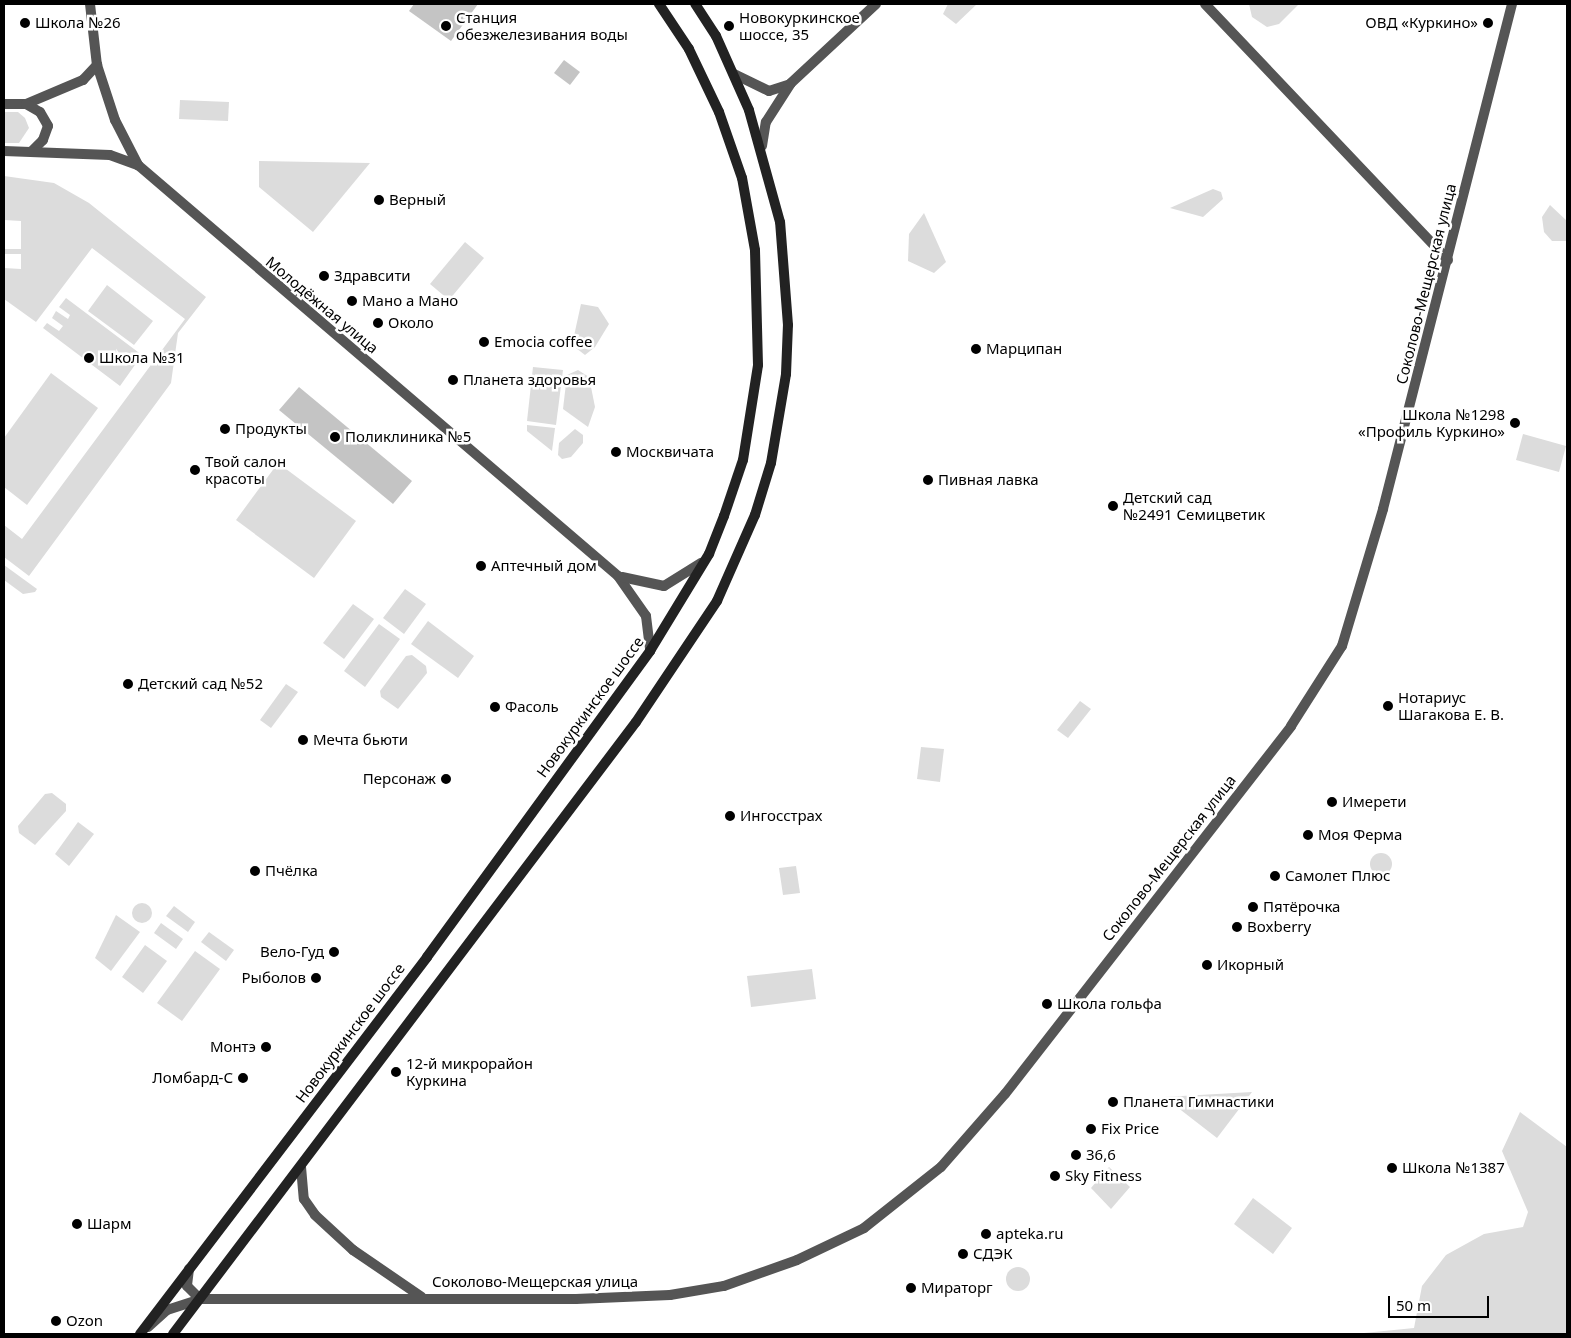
<!DOCTYPE html>
<html>
<head>
<meta charset="utf-8">
<style>
  body { margin:0 }
  #map { position:relative; width:1571px; height:1338px; overflow:hidden; background:#fff; font-family:"Noto Sans",sans-serif }
  div>[style] { position:absolute }
  [style*='--x'] { left:calc(var(--x)*1px); top:calc(var(--y)*1px); width:calc(var(--w)*1px); rotate:calc(var(--a)*1deg) }
  .green>* { inset:0; background:#dcdcdc }
  .round { border-radius:50% }
  .building>* { inset:0; background:#c4c4c4 }
  .minor>* { height:10px; margin:-5px; padding:0 5px; transform-origin:5px; border-radius:5px; background:#555 }
  .tertiary>* { height:10px; margin:-5px; padding:0 5px; transform-origin:5px; border-radius:5px; background:#555 }
  .secondary>* { height:10px; margin:-5px; padding:0 5px; transform-origin:5px; border-radius:5px; background:#222 }
  .dots>* { width:14px; height:14px; translate:-50% -50%; box-sizing:border-box; border:2px solid #fff; border-radius:50% }
  span { translate:-50% -50%; white-space:nowrap; text-align:center; line-height:1.15; -webkit-text-stroke:5px #fff; paint-order:stroke }
  .poi-label { font-size:15px; color:#000 }
  .left { translate:0 -50%; text-align:left }
  .right { translate:-100% -50%; text-align:right }
  .street-label { font-size:15px; color:#000 }
  .frame { position:absolute; inset:0; border:5px solid #000; pointer-events:none }
  .scale { position:absolute; left:1388px; top:1296px; width:101px; height:22px; box-sizing:border-box; border:2px solid #000; border-top:0; padding-left:6px; font-size:15px; line-height:18px; white-space:nowrap; color:#000; -webkit-text-stroke:4px #fff; paint-order:stroke }
</style>
</head>
<body>
<div id="map">
  <div class="green">
    <i style="clip-path:polygon(948px 4px,977px 4px,956px 24px,943px 14px)"></i>
    <i style="clip-path:polygon(1249px 4px,1299px 4px,1279px 24px,1267px 27px,1252px 17px)"></i>
    <i style="clip-path:polygon(180px 100px,229px 102px,228px 121px,179px 119px)"></i>
    <i style="clip-path:polygon(4px 112px,18px 112px,25px 118px,29px 128px,19px 143px,4px 143px)"></i>
    <i style="clip-path:polygon(259px 161px,370px 163px,313px 232px,259px 187px)"></i>
    <i style="clip-path:polygon(4px 176px,54px 183px,89px 203px,206px 297px,178px 333px,171px 383px,29px 576px,4px 557px,4px 525px,22px 539px,185px 319px,92px 248px,36px 322px,4px 299px,4px 268px,21px 269px,21px 254px,4px 254px,4px 249px,21px 249px,21px 221px,4px 220px)"></i>
    <i style="clip-path:polygon(1213px 189px,1221px 192px,1223px 199px,1203px 217px,1170px 208px)"></i>
    <i style="clip-path:polygon(1550px 205px,1567px 221px,1567px 241px,1552px 241px,1544px 232px,1542px 217px)"></i>
    <i style="clip-path:polygon(924px 213px,946px 262px,934px 273px,908px 261px,909px 234px)"></i>
    <i style="clip-path:polygon(465px 242px,484px 258px,449px 300px,430px 284px)"></i>
    <i style="clip-path:polygon(107px 285px,153px 321px,134px 345px,88px 311px)"></i>
    <i style="clip-path:polygon(66px 298px,142px 355px,120px 386px,43px 328px,47px 323px,59px 331px,63px 326px,52px 318px,56px 311px,68px 319px,70px 315px,59px 307px)"></i>
    <i style="clip-path:polygon(581px 304px,598px 307px,609px 324px,595px 347px,585px 355px,572px 345px)"></i>
    <i style="clip-path:polygon(533px 367px,563px 370px,556px 425px,527px 421px)"></i>
    <i style="clip-path:polygon(578px 370px,589px 377px,595px 407px,588px 427px,563px 409px,567px 375px)"></i>
    <i style="clip-path:polygon(51px 373px,98px 408px,27px 505px,4px 487px,4px 438px)"></i>
    <i style="clip-path:polygon(527px 425px,555px 428px,552px 451px,527px 431px)"></i>
    <i style="clip-path:polygon(575px 429px,583px 435px,583px 443px,571px 457px,562px 459px,558px 455px,559px 443px)"></i>
    <i style="clip-path:polygon(1523px 434px,1566px 446px,1559px 472px,1516px 460px)"></i>
    <i style="clip-path:polygon(278px 463px,356px 521px,314px 578px,236px 520px)"></i>
    <i style="clip-path:polygon(4px 565px,37px 589px,35px 592px,23px 594px,4px 580px)"></i>
    <i style="clip-path:polygon(405px 589px,426px 604px,404px 634px,383px 618px)"></i>
    <i style="clip-path:polygon(353px 604px,374px 619px,344px 659px,323px 643px)"></i>
    <i style="clip-path:polygon(428px 621px,474px 656px,458px 678px,411px 644px)"></i>
    <i style="clip-path:polygon(379px 624px,400px 639px,365px 687px,344px 671px)"></i>
    <i style="clip-path:polygon(412px 655px,426px 666px,427px 673px,398px 709px,381px 697px,380px 691px,406px 656px)"></i>
    <i style="clip-path:polygon(286px 684px,298px 692px,271px 728px,260px 720px)"></i>
    <i style="clip-path:polygon(1080px 701px,1091px 709px,1068px 738px,1057px 730px)"></i>
    <i style="clip-path:polygon(921px 747px,944px 749px,940px 782px,917px 779px)"></i>
    <i style="clip-path:polygon(52px 793px,66px 804px,66px 811px,35px 845px,19px 833px,18px 826px,45px 794px)"></i>
    <i style="clip-path:polygon(78px 822px,94px 834px,69px 866px,55px 854px)"></i>
    <i class="round" style="left:1370px;top:853px;width:22px;height:22px"></i>
    <i style="clip-path:polygon(796px 866px,800px 893px,783px 895px,779px 868px)"></i>
    <i class="round" style="left:132px;top:903px;width:20px;height:20px"></i>
    <i style="clip-path:polygon(174px 906px,195px 922px,188px 932px,166px 916px)"></i>
    <i style="clip-path:polygon(116px 915px,140px 932px,111px 971px,95px 958px)"></i>
    <i style="clip-path:polygon(161px 923px,183px 939px,176px 949px,154px 933px)"></i>
    <i style="clip-path:polygon(209px 932px,234px 950px,226px 961px,201px 942px)"></i>
    <i style="clip-path:polygon(145px 945px,167px 961px,143px 993px,122px 977px)"></i>
    <i style="clip-path:polygon(195px 951px,220px 969px,182px 1021px,157px 1003px)"></i>
    <i style="clip-path:polygon(812px 969px,816px 999px,751px 1007px,747px 976px)"></i>
    <i style="clip-path:polygon(1252px 1092px,1217px 1138px,1164px 1097px)"></i>
    <i style="clip-path:polygon(1520px 1112px,1567px 1147px,1567px 1334px,1354px 1334px,1414px 1328px,1422px 1286px,1446px 1255px,1484px 1234px,1523px 1227px,1528px 1212px,1502px 1151px)"></i>
    <i style="clip-path:polygon(1109px 1167px,1130px 1187px,1111px 1209px,1091px 1188px)"></i>
    <i style="clip-path:polygon(1253px 1198px,1292px 1228px,1273px 1254px,1234px 1224px)"></i>
    <i class="round" style="left:1006px;top:1267px;width:24px;height:24px"></i>
  </div>
  <div class="building">
    <i style="clip-path:polygon(414px 4px,478px 4px,451px 41px,409px 11px)"></i>
    <i style="clip-path:polygon(564px 60px,580px 72px,570px 85px,554px 73px)"></i>
    <i style="clip-path:polygon(299px 387px,412px 481px,393px 504px,279px 410px)"></i>
  </div>
  <div class="minor">
    <i style="--x:90;--y:4;--w:61;--a:83.5"></i>
    <i style="--x:97;--y:65;--w:58;--a:71.9"></i>
    <i style="--x:115;--y:120;--w:51;--a:62.9"></i>
    <i style="--x:138;--y:165;--w:632;--a:40.57"></i>
    <i style="--x:618;--y:576;--w:49;--a:55"></i>
    <i style="--x:646;--y:616;--w:35;--a:83"></i>
    <i style="--x:1205;--y:4;--w:353;--a:46.5"></i>
    <i style="--x:734;--y:74;--w:39;--a:26"></i>
    <i style="--x:769;--y:91;--w:22;--a:-18"></i>
    <i style="--x:4;--y:104;--w:22;--a:0"></i>
    <i style="--x:26;--y:104;--w:62;--a:-22.8"></i>
    <i style="--x:83;--y:80;--w:21;--a:-47"></i>
    <i style="--x:26;--y:104;--w:16;--a:30"></i>
    <i style="--x:40;--y:112;--w:16;--a:60"></i>
    <i style="--x:48;--y:126;--w:15;--a:110"></i>
    <i style="--x:43;--y:140;--w:16;--a:135"></i>
    <i style="--x:762;--y:146;--w:24;--a:-81"></i>
    <i style="--x:766;--y:122;--w:46;--a:-57.3"></i>
    <i style="--x:791;--y:83;--w:116;--a:-42.9"></i>
    <i style="--x:4;--y:151;--w:106;--a:2.2"></i>
    <i style="--x:110;--y:155;--w:30;--a:20"></i>
    <i style="--x:622;--y:577;--w:43;--a:12.1"></i>
    <i style="--x:664;--y:586;--w:44;--a:-31.9"></i>
  </div>
  <div class="tertiary">
    <i style="--x:301;--y:1167;--w:32;--a:85"></i>
    <i style="--x:304;--y:1199;--w:19;--a:55"></i>
    <i style="--x:315;--y:1215;--w:52;--a:42.6"></i>
    <i style="--x:353;--y:1250;--w:83;--a:34.3"></i>
    <i style="--x:189;--y:1269;--w:17;--a:97"></i>
    <i style="--x:187;--y:1286;--w:18;--a:45"></i>
    <i style="--x:148;--y:1327;--w:25;--a:-42"></i>
    <i style="--x:167;--y:1310;--w:35;--a:-18"></i>
    <i style="--x:200;--y:1299;--w:376;--a:0"></i>
    <i style="--x:576;--y:1299;--w:94;--a:-2.4"></i>
    <i style="--x:670;--y:1295;--w:55;--a:-9.5"></i>
    <i style="--x:724;--y:1286;--w:77;--a:-19.6"></i>
    <i style="--x:797;--y:1260;--w:74;--a:-25.5"></i>
    <i style="--x:864;--y:1228;--w:98;--a:-38.4"></i>
    <i style="--x:941;--y:1167;--w:97;--a:-48.8"></i>
    <i style="--x:1005;--y:1094;--w:466;--a:-52.1"></i>
    <i style="--x:1291;--y:726;--w:95;--a:-57.5"></i>
    <i style="--x:1342;--y:646;--w:143;--a:-73.3"></i>
    <i style="--x:1383;--y:509;--w:521;--a:-75.67"></i>
  </div>
  <div class="secondary">
    <i style="--x:140;--y:1334;--w:474;--a:-52.7"></i>
    <i style="--x:427;--y:957;--w:379;--a:-53.9"></i>
    <i style="--x:650;--y:651;--w:114;--a:-58.7"></i>
    <i style="--x:709;--y:554;--w:41;--a:-68.5"></i>
    <i style="--x:724;--y:516;--w:59;--a:-71.3"></i>
    <i style="--x:743;--y:460;--w:96;--a:-81"></i>
    <i style="--x:758;--y:365;--w:115;--a:-91.5"></i>
    <i style="--x:755;--y:250;--w:73;--a:-100.2"></i>
    <i style="--x:742;--y:178;--w:70;--a:-109.2"></i>
    <i style="--x:719;--y:112;--w:70;--a:-115.5"></i>
    <i style="--x:689;--y:49;--w:54;--a:-123.7"></i>
    <i style="--x:173;--y:1334;--w:767;--a:-52.89"></i>
    <i style="--x:636;--y:722;--w:146;--a:-56.2"></i>
    <i style="--x:717;--y:601;--w:94;--a:-66.2"></i>
    <i style="--x:755;--y:515;--w:54;--a:-72.9"></i>
    <i style="--x:771;--y:463;--w:90;--a:-80.4"></i>
    <i style="--x:786;--y:374;--w:49;--a:-87.7"></i>
    <i style="--x:788;--y:325;--w:103;--a:-94.4"></i>
    <i style="--x:780;--y:222;--w:116;--a:-105.5"></i>
    <i style="--x:749;--y:110;--w:81;--a:-114"></i>
    <i style="--x:716;--y:36;--w:38;--a:-123"></i>
  </div>
  <div class="dots">
    <i style="left:25px;top:23px;background:#000"></i>
    <i style="left:1488px;top:23px;background:#000"></i>
    <i style="left:446px;top:26px;background:#000"></i>
    <i style="left:729px;top:26px;background:#000"></i>
    <i style="left:379px;top:200px;background:#000"></i>
    <i style="left:324px;top:276px;background:#000"></i>
    <i style="left:352px;top:301px;background:#000"></i>
    <i style="left:378px;top:323px;background:#000"></i>
    <i style="left:484px;top:342px;background:#000"></i>
    <i style="left:976px;top:349px;background:#000"></i>
    <i style="left:89px;top:358px;background:#000"></i>
    <i style="left:453px;top:380px;background:#000"></i>
    <i style="left:1515px;top:423px;background:#000"></i>
    <i style="left:225px;top:429px;background:#000"></i>
    <i style="left:335px;top:437px;background:#000"></i>
    <i style="left:616px;top:452px;background:#000"></i>
    <i style="left:195px;top:470px;background:#000"></i>
    <i style="left:928px;top:480px;background:#000"></i>
    <i style="left:1113px;top:506px;background:#000"></i>
    <i style="left:481px;top:566px;background:#000"></i>
    <i style="left:128px;top:684px;background:#000"></i>
    <i style="left:1388px;top:706px;background:#000"></i>
    <i style="left:495px;top:707px;background:#000"></i>
    <i style="left:303px;top:740px;background:#000"></i>
    <i style="left:446px;top:779px;background:#000"></i>
    <i style="left:1332px;top:802px;background:#000"></i>
    <i style="left:730px;top:816px;background:#000"></i>
    <i style="left:1308px;top:835px;background:#000"></i>
    <i style="left:255px;top:871px;background:#000"></i>
    <i style="left:1275px;top:876px;background:#000"></i>
    <i style="left:1253px;top:907px;background:#000"></i>
    <i style="left:1237px;top:927px;background:#000"></i>
    <i style="left:334px;top:952px;background:#000"></i>
    <i style="left:1207px;top:965px;background:#000"></i>
    <i style="left:316px;top:978px;background:#000"></i>
    <i style="left:1047px;top:1004px;background:#000"></i>
    <i style="left:266px;top:1047px;background:#000"></i>
    <i style="left:396px;top:1072px;background:#000"></i>
    <i style="left:243px;top:1078px;background:#000"></i>
    <i style="left:1113px;top:1102px;background:#000"></i>
    <i style="left:1091px;top:1129px;background:#000"></i>
    <i style="left:1076px;top:1155px;background:#000"></i>
    <i style="left:1392px;top:1168px;background:#000"></i>
    <i style="left:1055px;top:1176px;background:#000"></i>
    <i style="left:77px;top:1224px;background:#000"></i>
    <i style="left:986px;top:1234px;background:#000"></i>
    <i style="left:963px;top:1254px;background:#000"></i>
    <i style="left:911px;top:1288px;background:#000"></i>
    <i style="left:56px;top:1321px;background:#000"></i>
  </div>
  <div class="poi-label">
    <span class="left" style="left:456px;top:26px">Станция<br>обезжелезивания воды</span>
    <span class="left" style="left:739px;top:26px">Новокуркинское<br>шоссе, 35</span>
    <span class="left" style="left:35px;top:23px">Школа №26</span>
    <span class="right" style="left:1478px;top:23px">ОВД «Куркино»</span>
    <span class="left" style="left:389px;top:200px">Верный</span>
    <span class="left" style="left:334px;top:276px">Здравсити</span>
    <span class="left" style="left:362px;top:301px">Мано а Мано</span>
    <span class="left" style="left:388px;top:323px">Около</span>
    <span class="left" style="left:494px;top:342px">Emocia coffee</span>
    <span class="left" style="left:986px;top:349px">Марципан</span>
    <span class="left" style="left:99px;top:358px">Школа №31</span>
    <span class="left" style="left:463px;top:380px">Планета здоровья</span>
    <span class="right" style="left:1505px;top:423px">Школа №1298<br>«Профиль Куркино»</span>
    <span class="left" style="left:235px;top:429px">Продукты</span>
    <span class="left" style="left:345px;top:437px">Поликлиника №5</span>
    <span class="left" style="left:626px;top:452px">Москвичата</span>
    <span class="left" style="left:205px;top:470px">Твой салон<br>красоты</span>
    <span class="left" style="left:938px;top:480px">Пивная лавка</span>
    <span class="left" style="left:1123px;top:506px">Детский сад<br>№2491 Семицветик</span>
    <span class="left" style="left:491px;top:566px">Аптечный дом</span>
    <span class="left" style="left:138px;top:684px">Детский сад №52</span>
    <span class="left" style="left:1398px;top:706px">Нотариус<br>Шагакова Е. В.</span>
    <span class="left" style="left:505px;top:707px">Фасоль</span>
    <span class="left" style="left:313px;top:740px">Мечта бьюти</span>
    <span class="right" style="left:436px;top:779px">Персонаж</span>
    <span class="left" style="left:1342px;top:802px">Имерети</span>
    <span class="left" style="left:740px;top:816px">Ингосстрах</span>
    <span class="left" style="left:1318px;top:835px">Моя Ферма</span>
    <span class="left" style="left:265px;top:871px">Пчёлка</span>
    <span class="left" style="left:1285px;top:876px">Самолет Плюс</span>
    <span class="left" style="left:1263px;top:907px">Пятёрочка</span>
    <span class="left" style="left:1247px;top:927px">Boxberry</span>
    <span class="right" style="left:324px;top:952px">Вело-Гуд</span>
    <span class="left" style="left:1217px;top:965px">Икорный</span>
    <span class="right" style="left:306px;top:978px">Рыболов</span>
    <span class="left" style="left:1057px;top:1004px">Школа гольфа</span>
    <span class="right" style="left:256px;top:1047px">Монтэ</span>
    <span class="left" style="left:406px;top:1072px">12-й микрорайон<br>Куркина</span>
    <span class="right" style="left:233px;top:1078px">Ломбард-С</span>
    <span class="left" style="left:1123px;top:1102px">Планета Гимнастики</span>
    <span class="left" style="left:1101px;top:1129px">Fix Price</span>
    <span class="left" style="left:1086px;top:1155px">36,6</span>
    <span class="left" style="left:1402px;top:1168px">Школа №1387</span>
    <span class="left" style="left:1065px;top:1176px">Sky Fitness</span>
    <span class="left" style="left:87px;top:1224px">Шарм</span>
    <span class="left" style="left:996px;top:1234px">apteka.ru</span>
    <span class="left" style="left:973px;top:1254px">СДЭК</span>
    <span class="left" style="left:921px;top:1288px">Мираторг</span>
    <span class="left" style="left:66px;top:1321px">Ozon</span>
  </div>
  <div class="street-label">
    <span style="left:1426px;top:284px;rotate:-76deg">Соколово-Мещерская улица</span>
    <span style="left:322px;top:305px;rotate:40deg">Молодёжная улица</span>
    <span style="left:590px;top:707px;rotate:-54deg">Новокуркинское шоссе</span>
    <span style="left:1169px;top:858px;rotate:-52deg">Соколово-Мещерская улица</span>
    <span style="left:350px;top:1033px;rotate:-53deg">Новокуркинское шоссе</span>
    <span style="left:535px;top:1282px">Соколово-Мещерская улица</span>
  </div>
  <div class="frame"></div>
  <div class="scale">50 m</div>
</div>
</body>
</html>
